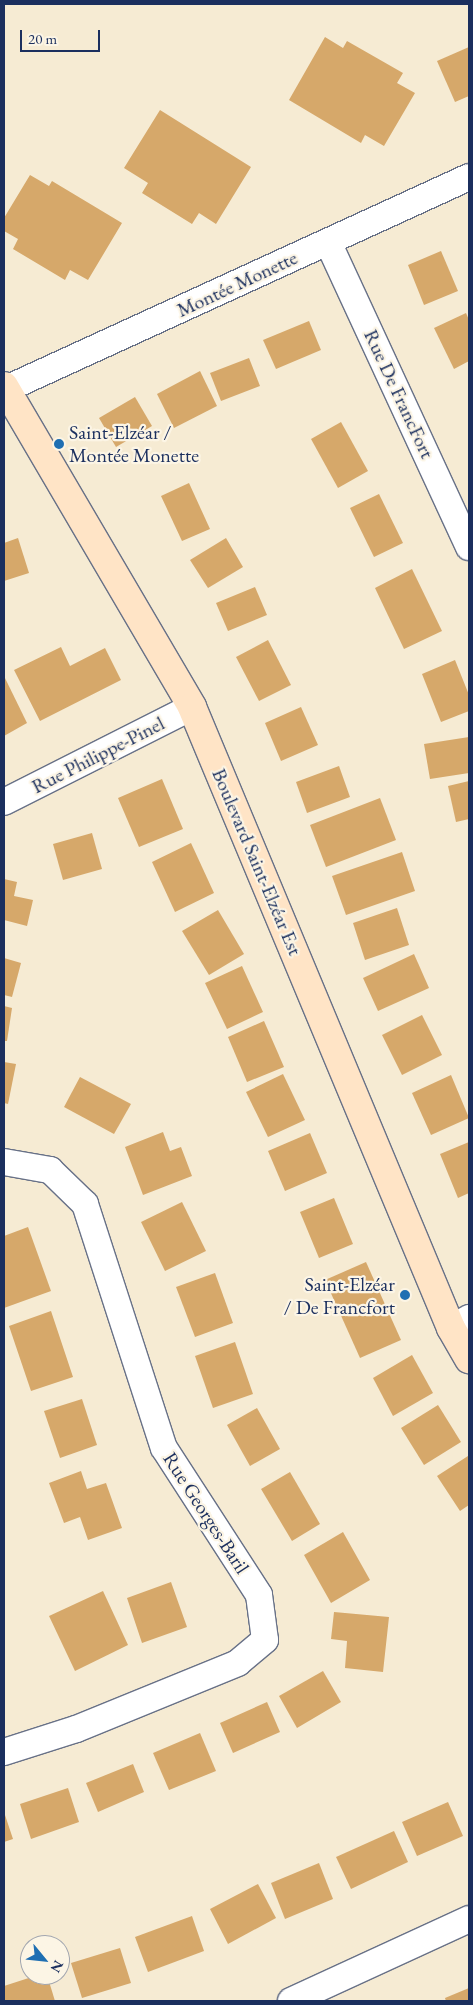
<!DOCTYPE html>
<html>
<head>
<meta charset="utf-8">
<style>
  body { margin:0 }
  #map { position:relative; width:473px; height:2005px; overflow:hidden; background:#f6ebd3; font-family:"EB Garamond",serif }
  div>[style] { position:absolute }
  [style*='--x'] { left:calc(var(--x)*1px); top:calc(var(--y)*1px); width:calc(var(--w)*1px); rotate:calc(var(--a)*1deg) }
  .building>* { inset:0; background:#d6a86a }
  .roads { filter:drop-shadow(1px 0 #687187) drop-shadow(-1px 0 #687187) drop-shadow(0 1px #687187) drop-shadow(0 -1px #687187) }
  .street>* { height:26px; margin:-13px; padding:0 13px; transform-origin:13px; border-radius:13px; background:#fff }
  .secondary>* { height:28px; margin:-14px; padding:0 14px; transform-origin:14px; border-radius:14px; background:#ffe4c6 }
  .dots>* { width:14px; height:14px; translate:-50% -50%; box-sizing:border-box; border:2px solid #fcf5e5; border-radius:50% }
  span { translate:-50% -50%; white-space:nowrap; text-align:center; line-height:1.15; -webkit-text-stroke:4.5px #fcf5e5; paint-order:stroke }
  .street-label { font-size:20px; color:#1b2f5e }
  .poi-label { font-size:20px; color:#1b2f5e }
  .left { translate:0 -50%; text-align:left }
  .right { translate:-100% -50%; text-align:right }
  .frame { position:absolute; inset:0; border:5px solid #1b2f5e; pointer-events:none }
  .north { position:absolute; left:20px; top:1935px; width:50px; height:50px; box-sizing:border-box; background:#fcf5e5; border:1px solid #a2a6af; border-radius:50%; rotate:118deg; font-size:14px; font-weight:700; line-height:20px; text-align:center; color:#1b2f5e }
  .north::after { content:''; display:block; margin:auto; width:18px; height:22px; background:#1f6fb2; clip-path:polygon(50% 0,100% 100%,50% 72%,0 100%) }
  .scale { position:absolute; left:20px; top:30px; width:80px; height:22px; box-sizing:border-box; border:2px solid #1b2f5e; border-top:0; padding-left:6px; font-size:15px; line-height:18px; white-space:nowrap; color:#1b2f5e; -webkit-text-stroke:4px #fcf5e5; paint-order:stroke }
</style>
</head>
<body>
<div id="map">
  <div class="building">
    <i style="clip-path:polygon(325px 37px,343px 48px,347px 41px,403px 73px,397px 83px,415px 93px,384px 146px,365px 135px,361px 143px,289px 100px)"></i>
    <i style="clip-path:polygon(469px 47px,469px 96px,455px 102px,437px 61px)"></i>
    <i style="clip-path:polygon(160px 110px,251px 167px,216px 224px,199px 213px,192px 224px,142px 193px,148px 183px,124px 168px)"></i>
    <i style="clip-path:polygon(30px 175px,49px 186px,52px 181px,122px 223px,88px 280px,70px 270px,65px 280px,13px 249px,18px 239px,4px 231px,4px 218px)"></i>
    <i style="clip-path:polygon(441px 251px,458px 291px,424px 305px,408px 265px)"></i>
    <i style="clip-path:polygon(466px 313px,469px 320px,469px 361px,454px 369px,434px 328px)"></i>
    <i style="clip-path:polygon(309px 321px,321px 350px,276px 369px,263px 340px)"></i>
    <i style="clip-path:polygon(249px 358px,260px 386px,221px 401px,210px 373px)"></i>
    <i style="clip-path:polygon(200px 371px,217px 406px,174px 428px,157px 394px)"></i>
    <i style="clip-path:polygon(135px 397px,152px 426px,116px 447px,99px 418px)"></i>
    <i style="clip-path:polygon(341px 422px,368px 471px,338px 488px,311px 439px)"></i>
    <i style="clip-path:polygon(189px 483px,210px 529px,182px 541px,161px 496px)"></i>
    <i style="clip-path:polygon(379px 494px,403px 543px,374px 557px,350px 508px)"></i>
    <i style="clip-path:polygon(18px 538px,29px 573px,4px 581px,4px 543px)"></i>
    <i style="clip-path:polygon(226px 538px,243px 567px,208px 588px,190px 560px)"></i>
    <i style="clip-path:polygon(412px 569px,442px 631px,404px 649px,375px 588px)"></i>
    <i style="clip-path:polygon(255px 587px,267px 615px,228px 631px,216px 603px)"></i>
    <i style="clip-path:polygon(268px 640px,291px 685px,259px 701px,236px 657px)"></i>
    <i style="clip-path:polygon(61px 647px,70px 666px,105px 648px,121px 680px,40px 721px,14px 670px)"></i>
    <i style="clip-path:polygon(455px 660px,469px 695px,469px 711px,441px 722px,422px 674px)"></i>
    <i style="clip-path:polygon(4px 676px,27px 723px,4px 736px)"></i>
    <i style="clip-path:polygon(301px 707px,318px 745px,281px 761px,265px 723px)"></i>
    <i style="clip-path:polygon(469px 737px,469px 773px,430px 779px,424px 744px)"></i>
    <i style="clip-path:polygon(339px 766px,350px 797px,307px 813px,296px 782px)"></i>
    <i style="clip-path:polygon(162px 779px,183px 829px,139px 847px,118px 798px)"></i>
    <i style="clip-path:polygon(469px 781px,469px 819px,456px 822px,448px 786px)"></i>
    <i style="clip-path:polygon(380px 798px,396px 840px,326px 867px,310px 825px)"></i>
    <i style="clip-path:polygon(92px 833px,102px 869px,63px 880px,53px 844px)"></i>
    <i style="clip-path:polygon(191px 843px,214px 893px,175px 912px,152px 862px)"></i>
    <i style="clip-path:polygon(402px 852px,415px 891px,346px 915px,332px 876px)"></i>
    <i style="clip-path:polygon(4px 879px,17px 882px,14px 896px,33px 900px,27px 926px,4px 920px)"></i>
    <i style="clip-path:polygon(397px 908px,409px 945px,365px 960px,353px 923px)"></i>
    <i style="clip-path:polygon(218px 910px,244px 954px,209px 975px,182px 931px)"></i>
    <i style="clip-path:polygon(414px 954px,429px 988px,378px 1011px,363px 978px)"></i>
    <i style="clip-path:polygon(4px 958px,21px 963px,12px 997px,4px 995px)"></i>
    <i style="clip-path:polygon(242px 966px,263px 1012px,227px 1029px,205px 983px)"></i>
    <i style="clip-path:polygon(4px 1006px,12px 1008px,7px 1041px,4px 1041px)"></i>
    <i style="clip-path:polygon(422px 1015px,442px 1055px,402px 1075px,382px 1035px)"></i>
    <i style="clip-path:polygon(264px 1021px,284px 1067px,247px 1082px,228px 1037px)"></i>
    <i style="clip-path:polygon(4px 1062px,16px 1064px,8px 1104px,4px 1103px)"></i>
    <i style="clip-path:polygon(283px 1074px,305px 1120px,268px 1137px,246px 1092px)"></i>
    <i style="clip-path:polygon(451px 1075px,469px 1118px,431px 1135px,412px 1093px)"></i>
    <i style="clip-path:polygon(80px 1077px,131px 1104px,114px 1134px,64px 1107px)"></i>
    <i style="clip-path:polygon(163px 1132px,170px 1151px,181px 1147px,192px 1176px,143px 1195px,125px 1147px)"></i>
    <i style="clip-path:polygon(310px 1133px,327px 1173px,285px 1191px,268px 1151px)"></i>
    <i style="clip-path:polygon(469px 1142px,469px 1193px,458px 1198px,440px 1154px)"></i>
    <i style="clip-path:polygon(334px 1198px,353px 1244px,319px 1258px,300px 1212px)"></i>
    <i style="clip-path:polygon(182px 1202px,206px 1251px,165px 1271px,141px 1222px)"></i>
    <i style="clip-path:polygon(28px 1227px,51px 1291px,4px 1308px,4px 1236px)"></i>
    <i style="clip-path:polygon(366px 1262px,401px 1340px,360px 1358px,325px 1280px)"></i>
    <i style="clip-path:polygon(215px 1273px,233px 1323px,195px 1337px,176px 1287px)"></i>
    <i style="clip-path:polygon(51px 1311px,73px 1377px,31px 1391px,9px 1326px)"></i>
    <i style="clip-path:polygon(235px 1342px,253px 1394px,213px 1408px,195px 1356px)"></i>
    <i style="clip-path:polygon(412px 1355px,433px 1393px,393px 1416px,373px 1378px)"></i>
    <i style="clip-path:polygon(82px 1399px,97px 1445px,60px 1458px,44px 1411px)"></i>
    <i style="clip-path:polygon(438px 1405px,461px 1442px,424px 1465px,401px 1428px)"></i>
    <i style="clip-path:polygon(257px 1408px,280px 1449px,250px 1466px,227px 1425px)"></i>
    <i style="clip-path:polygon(468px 1456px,469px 1505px,460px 1511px,437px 1476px)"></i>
    <i style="clip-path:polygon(81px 1471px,87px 1489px,106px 1483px,122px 1528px,88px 1540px,80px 1517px,64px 1523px,49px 1483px)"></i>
    <i style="clip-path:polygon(290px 1472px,320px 1524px,292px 1541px,261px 1489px)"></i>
    <i style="clip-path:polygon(343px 1532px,370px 1580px,331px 1603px,304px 1555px)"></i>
    <i style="clip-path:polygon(171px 1582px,187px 1627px,142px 1643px,127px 1598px)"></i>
    <i style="clip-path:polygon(103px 1591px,128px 1645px,75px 1671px,49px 1616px)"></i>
    <i style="clip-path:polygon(334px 1612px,389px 1617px,383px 1672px,345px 1668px,347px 1641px,331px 1639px)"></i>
    <i style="clip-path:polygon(323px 1671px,341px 1702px,297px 1728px,279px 1696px)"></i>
    <i style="clip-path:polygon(267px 1702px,280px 1732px,233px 1753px,220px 1723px)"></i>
    <i style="clip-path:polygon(200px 1733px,216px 1771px,169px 1790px,153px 1753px)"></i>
    <i style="clip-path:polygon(133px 1764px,144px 1792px,98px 1812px,86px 1783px)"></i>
    <i style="clip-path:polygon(68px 1788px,79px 1822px,31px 1839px,20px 1804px)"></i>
    <i style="clip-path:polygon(448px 1802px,463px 1836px,417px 1856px,402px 1822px)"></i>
    <i style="clip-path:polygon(4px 1812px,13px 1839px,4px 1842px)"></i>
    <i style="clip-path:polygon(394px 1831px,408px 1862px,351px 1889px,336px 1857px)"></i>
    <i style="clip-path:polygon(319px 1863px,333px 1899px,285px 1919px,271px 1883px)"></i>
    <i style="clip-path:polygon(258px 1884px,276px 1918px,228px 1944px,210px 1909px)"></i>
    <i style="clip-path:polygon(192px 1916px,204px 1951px,148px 1972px,135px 1937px)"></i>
    <i style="clip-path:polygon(120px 1948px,131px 1983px,82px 1998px,71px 1963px)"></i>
    <i style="clip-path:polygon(38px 1975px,47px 1975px,55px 2001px,5px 2001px,4px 1986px)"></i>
    <i style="clip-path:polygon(469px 1988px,469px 2001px,446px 2001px,445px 1998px)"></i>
  </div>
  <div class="roads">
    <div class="street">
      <i style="--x:328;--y:242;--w:336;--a:65.2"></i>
      <i style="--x:4;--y:390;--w:511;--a:-24.61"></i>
      <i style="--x:4;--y:802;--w:211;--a:-26.8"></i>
      <i style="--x:4;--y:1162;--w:47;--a:9.9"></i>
      <i style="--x:50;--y:1170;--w:49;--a:44.2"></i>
      <i style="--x:85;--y:1204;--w:256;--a:72.1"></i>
      <i style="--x:164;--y:1448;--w:175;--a:57.1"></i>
      <i style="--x:259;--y:1595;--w:45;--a:82.4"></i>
      <i style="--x:265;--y:1640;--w:35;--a:140"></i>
      <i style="--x:238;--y:1663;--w:175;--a:157.8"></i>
      <i style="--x:76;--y:1729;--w:76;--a:162.3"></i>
      <i style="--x:451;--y:1328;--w:21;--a:-29"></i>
      <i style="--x:291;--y:2001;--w:196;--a:-24.7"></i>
    </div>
    <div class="secondary">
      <i style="--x:4;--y:386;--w:372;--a:59.6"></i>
      <i style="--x:192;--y:707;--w:673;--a:67.36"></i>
      <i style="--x:451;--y:1328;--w:36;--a:60"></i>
    </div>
  </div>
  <div class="dots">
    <i style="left:59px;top:444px;background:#1f6fb2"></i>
    <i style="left:405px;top:1295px;background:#1f6fb2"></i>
  </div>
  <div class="street-label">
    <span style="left:237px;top:284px;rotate:-25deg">Montée Monette</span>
    <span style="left:399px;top:394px;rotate:65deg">Rue De FrancFort</span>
    <span style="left:98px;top:755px;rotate:-27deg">Rue Philippe-Pinel</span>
    <span style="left:257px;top:862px;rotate:67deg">Boulevard Saint-Elzéar Est</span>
    <span style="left:206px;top:1513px;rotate:57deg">Rue Georges-Baril</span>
  </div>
  <div class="poi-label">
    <span class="left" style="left:69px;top:444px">Saint-Elzéar /<br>Montée Monette</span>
    <span class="right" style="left:395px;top:1296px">Saint-Elzéar<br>/ De Francfort</span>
  </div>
  <div class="frame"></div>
  <div class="north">N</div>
  <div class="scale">20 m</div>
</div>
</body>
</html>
